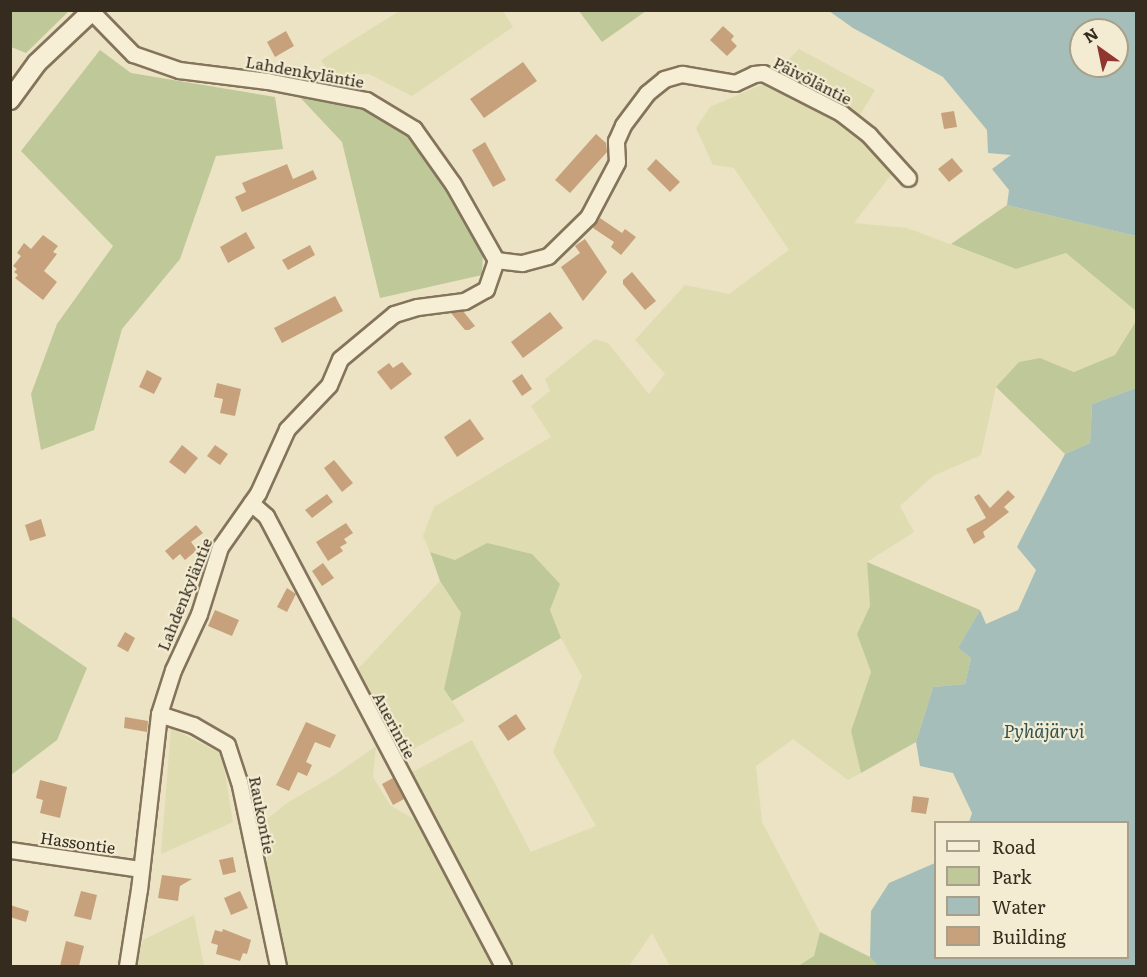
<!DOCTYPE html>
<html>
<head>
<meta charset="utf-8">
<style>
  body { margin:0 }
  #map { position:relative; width:1147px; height:977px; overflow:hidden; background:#ebe3c3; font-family:Literata,serif }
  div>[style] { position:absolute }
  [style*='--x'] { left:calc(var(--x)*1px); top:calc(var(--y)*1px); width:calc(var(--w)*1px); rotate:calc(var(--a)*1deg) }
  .farmland>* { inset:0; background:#e0dcb1 }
  .green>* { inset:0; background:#bfc898 }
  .water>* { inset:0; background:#a5beb9 }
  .building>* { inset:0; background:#c7a17b }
  .roads { filter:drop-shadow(2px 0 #84745b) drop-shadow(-2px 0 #84745b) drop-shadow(0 2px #84745b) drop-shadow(0 -2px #84745b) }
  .minor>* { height:15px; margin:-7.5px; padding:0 7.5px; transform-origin:7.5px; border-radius:7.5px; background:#f6efd6 }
  .tertiary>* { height:18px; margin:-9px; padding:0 9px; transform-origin:9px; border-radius:9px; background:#f6efd6 }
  span { translate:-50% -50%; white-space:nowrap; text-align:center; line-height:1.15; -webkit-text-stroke:4.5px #f3ecd2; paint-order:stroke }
  .street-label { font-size:16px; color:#352b1e }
  .water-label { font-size:18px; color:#2e5354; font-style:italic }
  .frame { position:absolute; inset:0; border:12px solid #352b1e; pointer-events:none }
  .legend { position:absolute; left:934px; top:821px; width:195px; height:138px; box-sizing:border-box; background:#f3ecd2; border:2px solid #a79f8a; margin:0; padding:8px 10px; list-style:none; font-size:18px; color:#352b1e }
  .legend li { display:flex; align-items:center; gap:12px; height:30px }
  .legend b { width:30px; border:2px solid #a79f8a }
  .north { position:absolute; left:1069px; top:18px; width:60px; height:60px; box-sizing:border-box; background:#f3ecd2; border:2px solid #a79f8a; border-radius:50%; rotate:327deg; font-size:16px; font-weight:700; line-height:24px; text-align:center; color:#352b1e }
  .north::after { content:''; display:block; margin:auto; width:21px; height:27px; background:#90362f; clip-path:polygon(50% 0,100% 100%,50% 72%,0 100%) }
</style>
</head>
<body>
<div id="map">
  <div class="farmland">
    <i style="clip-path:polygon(401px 10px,503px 11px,513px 27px,412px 96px,369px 74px,331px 75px,321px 60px)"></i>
    <i style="clip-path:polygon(799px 49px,875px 90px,860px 115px,778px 70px)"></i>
    <i style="clip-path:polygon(766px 83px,846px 124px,894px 171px,854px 223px,907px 228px,1016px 269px,1066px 253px,1136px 311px,1136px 321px,1115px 355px,1074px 372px,1040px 358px,1019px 362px,996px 387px,981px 455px,933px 476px,900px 506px,914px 532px,867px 562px,870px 606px,857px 634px,871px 672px,851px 731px,861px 773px,848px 780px,793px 739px,756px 766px,762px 822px,820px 932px,814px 956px,798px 966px,670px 966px,652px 933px,629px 966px,512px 966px,407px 775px,472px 740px,531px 852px,596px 826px,553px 752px,582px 676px,561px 638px,550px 610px,487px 543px,455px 560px,430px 552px,423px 536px,434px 507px,551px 437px,531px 406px,550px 391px,545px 379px,595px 339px,608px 343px,649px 394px,665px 374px,635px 340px,685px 285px,729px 294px,789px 250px,734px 168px,713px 165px,696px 128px,710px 107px)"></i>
    <i style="clip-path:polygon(440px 581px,461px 613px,444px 689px,465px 721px,398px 757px,357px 670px)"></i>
    <i style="clip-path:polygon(171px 728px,222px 754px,233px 822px,161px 854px)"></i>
    <i style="clip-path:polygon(376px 746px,373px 777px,390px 805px,415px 820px,496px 966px,282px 966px,262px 875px,270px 850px,265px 821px,287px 803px,335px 775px)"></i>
    <i style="clip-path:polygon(194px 915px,204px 966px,136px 966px,143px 940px)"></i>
  </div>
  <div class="green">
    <i style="clip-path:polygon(10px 11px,11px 10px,69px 11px,26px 53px,11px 47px)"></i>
    <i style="clip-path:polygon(579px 11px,646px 11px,602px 42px)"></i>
    <i style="clip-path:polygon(100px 50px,131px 73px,275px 97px,283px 149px,216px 156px,180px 259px,122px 329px,94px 430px,41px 450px,31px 394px,57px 324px,113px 246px,21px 151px)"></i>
    <i style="clip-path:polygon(295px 92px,369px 106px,418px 144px,483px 253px,482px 275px,380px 298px,342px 142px)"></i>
    <i style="clip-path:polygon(1007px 205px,1136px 236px,1136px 311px,1066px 253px,1016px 269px,951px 244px)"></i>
    <i style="clip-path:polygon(1136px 321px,1136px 388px,1092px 404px,1090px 443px,1065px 454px,996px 387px,1019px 362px,1040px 358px,1074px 372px,1115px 355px)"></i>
    <i style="clip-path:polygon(487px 543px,532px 554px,560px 584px,550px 610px,561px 638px,452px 701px,444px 689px,461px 613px,440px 581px,430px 552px,455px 560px)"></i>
    <i style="clip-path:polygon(867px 562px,980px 610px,958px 648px,971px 658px,965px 684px,933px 687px,916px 742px,861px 773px,851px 731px,871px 672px,857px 634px,870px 606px)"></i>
    <i style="clip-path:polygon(11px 616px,87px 668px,57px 740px,11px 775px)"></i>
    <i style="clip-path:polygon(820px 932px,870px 957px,878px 966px,798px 966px,814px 956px)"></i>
  </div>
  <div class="water">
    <i style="clip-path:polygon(evenodd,829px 11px,1136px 11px,1136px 236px,1007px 205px,1009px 190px,992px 169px,1011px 155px,988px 153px,987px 130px,943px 77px,853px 28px,829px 11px,1081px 30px,1117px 30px,1117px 66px,1081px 66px,1081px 30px)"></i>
    <i style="clip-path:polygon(1136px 388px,1136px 966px,878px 966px,870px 957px,871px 911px,889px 883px,935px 863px,936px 958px,1128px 958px,1128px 822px,969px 822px,972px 813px,953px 773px,920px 766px,916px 742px,933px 687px,965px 684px,971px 658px,958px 648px,980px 610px,986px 624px,1018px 610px,1036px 570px,1017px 547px,1065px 454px,1090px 443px,1092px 404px)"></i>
  </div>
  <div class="building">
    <i style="clip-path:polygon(723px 26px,734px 36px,731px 40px,737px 46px,727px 56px,710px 40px)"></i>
    <i style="clip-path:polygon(286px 31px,294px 46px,275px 57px,267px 42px)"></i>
    <i style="clip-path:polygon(523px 62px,537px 81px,484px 118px,470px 99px)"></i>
    <i style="clip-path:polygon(954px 111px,957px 127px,944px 129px,941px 113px)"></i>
    <i style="clip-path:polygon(596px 134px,606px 143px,607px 152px,570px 193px,555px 180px)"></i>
    <i style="clip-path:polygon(485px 142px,506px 180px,493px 187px,472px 150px)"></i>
    <i style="clip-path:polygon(952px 158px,963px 171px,949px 182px,938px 169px)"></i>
    <i style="clip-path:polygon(656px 159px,680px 182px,670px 192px,647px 169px)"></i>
    <i style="clip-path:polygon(287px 164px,293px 179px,313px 170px,317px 179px,242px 212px,235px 197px,246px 192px,242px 183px)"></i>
    <i style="clip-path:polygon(600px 218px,622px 233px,625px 229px,636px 237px,621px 255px,611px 247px,614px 242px,593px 228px)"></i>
    <i style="clip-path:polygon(246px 232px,255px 248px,228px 263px,220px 247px)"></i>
    <i style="clip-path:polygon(43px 235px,58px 246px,53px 252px,57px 254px,44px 271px,57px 282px,43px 300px,15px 278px,18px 275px,14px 272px,17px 269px,13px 266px,21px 256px,17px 253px,24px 243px,31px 249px)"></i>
    <i style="clip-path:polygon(585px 239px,607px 272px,583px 301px,561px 267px,580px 253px,575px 246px)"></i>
    <i style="clip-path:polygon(310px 245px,315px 255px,288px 270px,282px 260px)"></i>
    <i style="clip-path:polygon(632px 272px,656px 301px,645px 310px,623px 284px,623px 280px)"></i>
    <i style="clip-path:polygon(335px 296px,343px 311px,282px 343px,274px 328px)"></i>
    <i style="clip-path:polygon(463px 311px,475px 326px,469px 330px,465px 330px,451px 313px)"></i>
    <i style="clip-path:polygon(550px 312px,563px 328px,523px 358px,511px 342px)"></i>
    <i style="clip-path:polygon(402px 362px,412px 374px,391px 390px,377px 372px,389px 363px,393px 368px)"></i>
    <i style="clip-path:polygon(147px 370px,162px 378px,154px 394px,139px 387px)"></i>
    <i style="clip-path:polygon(522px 374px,532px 389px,522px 396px,512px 381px)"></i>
    <i style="clip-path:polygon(217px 383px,241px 389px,235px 416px,220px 413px,223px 399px,214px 397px)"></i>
    <i style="clip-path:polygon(470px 419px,484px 439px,457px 457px,444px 437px)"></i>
    <i style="clip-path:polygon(182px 445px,198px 458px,185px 474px,169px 462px)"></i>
    <i style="clip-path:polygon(215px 445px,228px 454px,220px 465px,207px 456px)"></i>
    <i style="clip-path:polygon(334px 460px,353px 483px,342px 492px,324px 468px)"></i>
    <i style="clip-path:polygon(1008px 490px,1015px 497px,1004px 507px,1009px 512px,983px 532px,985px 537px,974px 544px,966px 529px,986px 518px,974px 497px,979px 494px,990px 508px)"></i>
    <i style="clip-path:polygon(327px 494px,333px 502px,312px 518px,305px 510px)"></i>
    <i style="clip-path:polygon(41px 519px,46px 536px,30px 541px,25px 525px)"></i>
    <i style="clip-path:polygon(346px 523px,353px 533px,344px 539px,347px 543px,340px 547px,343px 551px,328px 561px,316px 542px)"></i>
    <i style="clip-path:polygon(196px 525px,203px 533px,191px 542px,197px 550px,185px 560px,180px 554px,173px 560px,165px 551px)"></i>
    <i style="clip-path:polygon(323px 563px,334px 578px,322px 586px,312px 571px)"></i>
    <i style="clip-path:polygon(287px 588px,296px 594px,287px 612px,277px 607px)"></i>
    <i style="clip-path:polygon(215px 610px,239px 620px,232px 636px,208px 626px)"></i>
    <i style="clip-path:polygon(125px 632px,135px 638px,128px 652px,117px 646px)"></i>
    <i style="clip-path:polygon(516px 714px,526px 729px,508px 741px,498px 726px)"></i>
    <i style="clip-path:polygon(125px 717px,148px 721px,147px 732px,124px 728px)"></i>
    <i style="clip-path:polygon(306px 722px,336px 735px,330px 748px,315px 742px,306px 762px,312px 765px,307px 776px,298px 772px,289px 791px,276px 785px)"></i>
    <i style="clip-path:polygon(393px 778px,404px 799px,393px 805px,382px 784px)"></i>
    <i style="clip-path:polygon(40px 780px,67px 787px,60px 818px,40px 813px,43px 800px,36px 798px)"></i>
    <i style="clip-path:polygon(913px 796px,929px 798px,926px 814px,911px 812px)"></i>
    <i style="clip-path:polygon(233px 857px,236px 872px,223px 875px,219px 860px)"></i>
    <i style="clip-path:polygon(162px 875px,192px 879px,180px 886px,178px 901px,158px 898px)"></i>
    <i style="clip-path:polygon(81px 891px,97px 895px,91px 920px,74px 916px)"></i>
    <i style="clip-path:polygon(240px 891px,248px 908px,231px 915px,224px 898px)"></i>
    <i style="clip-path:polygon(10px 905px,29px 911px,26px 922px,10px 917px)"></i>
    <i style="clip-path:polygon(223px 929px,251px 940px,247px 954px,243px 953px,240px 961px,216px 954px,218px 945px,211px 943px,215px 930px,222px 932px)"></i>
    <i style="clip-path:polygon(66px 941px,84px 946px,79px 966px,60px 966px)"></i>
  </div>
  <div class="roads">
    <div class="minor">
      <i style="--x:92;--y:12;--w:59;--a:45.7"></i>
      <i style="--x:133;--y:54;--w:49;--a:19.2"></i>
      <i style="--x:179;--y:70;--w:89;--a:7.1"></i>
      <i style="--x:267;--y:81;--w:101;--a:10.9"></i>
      <i style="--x:366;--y:100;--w:56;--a:31.1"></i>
      <i style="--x:414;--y:129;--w:67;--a:54.7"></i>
      <i style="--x:453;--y:184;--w:87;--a:60.5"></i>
      <i style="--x:496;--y:260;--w:31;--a:109"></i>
      <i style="--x:486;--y:289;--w:25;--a:151"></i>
      <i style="--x:464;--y:301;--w:47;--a:172.7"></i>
      <i style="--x:417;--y:307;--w:24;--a:163"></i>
      <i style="--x:394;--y:314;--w:70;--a:140.2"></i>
      <i style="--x:340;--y:359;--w:28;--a:113"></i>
      <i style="--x:329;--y:385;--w:61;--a:133.7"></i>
      <i style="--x:287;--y:429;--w:70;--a:114.4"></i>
      <i style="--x:258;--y:493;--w:66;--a:125.1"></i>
      <i style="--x:220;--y:547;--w:70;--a:107.4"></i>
      <i style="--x:199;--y:614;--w:62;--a:114.9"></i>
      <i style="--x:173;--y:670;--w:46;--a:107.7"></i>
      <i style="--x:159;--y:714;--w:176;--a:96.5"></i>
      <i style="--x:139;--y:889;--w:78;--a:98.9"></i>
      <i style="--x:496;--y:260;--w:26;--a:7"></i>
      <i style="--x:522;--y:263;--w:27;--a:-15"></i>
      <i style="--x:548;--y:256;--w:56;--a:-44.3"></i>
      <i style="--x:588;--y:217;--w:62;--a:-62.2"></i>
      <i style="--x:617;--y:162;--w:21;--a:-93"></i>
      <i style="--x:616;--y:141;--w:17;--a:-66"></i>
      <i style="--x:623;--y:125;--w:40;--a:-53"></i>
      <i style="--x:647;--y:93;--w:22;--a:-39"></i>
      <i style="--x:664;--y:79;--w:19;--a:-16"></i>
      <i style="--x:682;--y:74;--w:54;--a:9.6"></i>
      <i style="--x:735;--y:83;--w:21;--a:-25"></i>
      <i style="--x:754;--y:74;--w:9;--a:-6"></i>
      <i style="--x:763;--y:73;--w:88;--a:27.1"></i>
      <i style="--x:841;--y:113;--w:36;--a:38"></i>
      <i style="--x:869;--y:135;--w:58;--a:47.8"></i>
      <i style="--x:251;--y:503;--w:20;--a:41"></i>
      <i style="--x:266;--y:516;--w:509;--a:62.23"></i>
      <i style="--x:159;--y:714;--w:36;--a:18"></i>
      <i style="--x:193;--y:725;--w:39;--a:30"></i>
      <i style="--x:227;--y:745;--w:38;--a:72"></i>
      <i style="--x:239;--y:781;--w:189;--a:78.1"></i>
      <i style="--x:10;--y:850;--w:132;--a:8.3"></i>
    </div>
    <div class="tertiary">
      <i style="--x:10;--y:100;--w:46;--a:-53.9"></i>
      <i style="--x:37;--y:63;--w:77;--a:-43.4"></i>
    </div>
  </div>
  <div class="street-label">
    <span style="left:305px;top:71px;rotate:10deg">Lahdenkyläntie</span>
    <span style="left:813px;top:80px;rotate:27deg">Päivöläntie</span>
    <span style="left:184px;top:594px;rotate:-68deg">Lahdenkyläntie</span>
    <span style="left:395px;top:725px;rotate:62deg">Auerintie</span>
    <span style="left:263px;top:815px;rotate:79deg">Raukontie</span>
    <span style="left:78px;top:842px;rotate:8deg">Hassontie</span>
  </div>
  <div class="water-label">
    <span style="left:1044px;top:731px">Pyhäjärvi</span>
  </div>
  <div class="frame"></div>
  <ul class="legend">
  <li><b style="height:8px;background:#f6efd6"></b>Road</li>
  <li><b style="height:16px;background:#bfc898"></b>Park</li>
  <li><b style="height:16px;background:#a5beb9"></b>Water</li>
  <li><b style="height:16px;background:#c7a17b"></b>Building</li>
  </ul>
  <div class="north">N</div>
</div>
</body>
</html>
